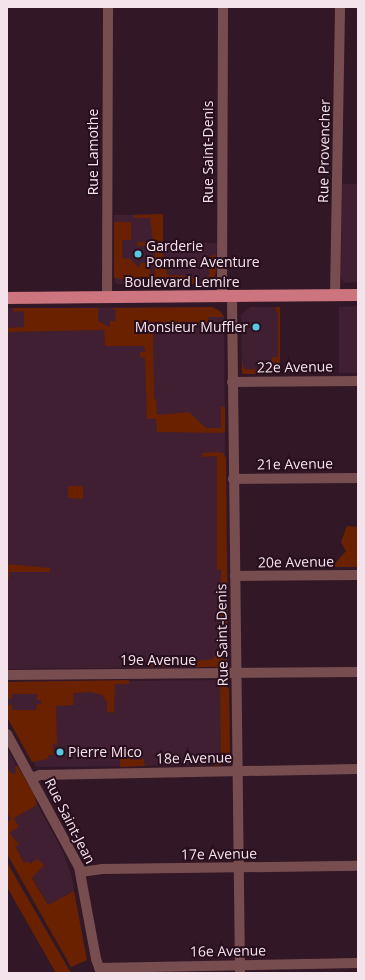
<!DOCTYPE html>
<html>
<head>
<meta charset="utf-8">
<style>
  body { margin:0 }
  #map { position:relative; width:365px; height:980px; overflow:hidden; background:#321826; font-family:"Open Sans",sans-serif }
  div>[style] { position:absolute }
  [style*='--x'] { left:calc(var(--x)*1px); top:calc(var(--y)*1px); width:calc(var(--w)*1px); rotate:calc(var(--a)*1deg) }
  .built>* { inset:0; background:#3f1f31 }
  .green>* { inset:0; background:#692100 }
  .minor>* { height:10px; margin:-5px; padding:0 5px; transform-origin:5px; border-radius:5px; background:#784d50 }
  .major>* { height:12px; margin:-6px; padding:0 6px; transform-origin:6px; border-radius:6px; background:#cd757e }
  .dots>* { width:11px; height:11px; translate:-50% -50%; box-sizing:border-box; border:2px solid #280f1d; border-radius:50% }
  span { translate:-50% -50%; white-space:nowrap; text-align:center; line-height:1.15; -webkit-text-stroke:4px #280f1d; paint-order:stroke }
  .street-label { font-size:14px; color:#f5e3eb }
  .poi-label { font-size:14px; color:#f5e3eb }
  .left { translate:0 -50%; text-align:left }
  .right { translate:-100% -50%; text-align:right }
  .frame { position:absolute; inset:0; border:8px solid #f5e3eb; pointer-events:none }
</style>
</head>
<body>
<div id="map">
  <div class="built">
    <i style="clip-path:polygon(342px 184px,358px 184px,358px 282px,344px 283px,341px 276px)"></i>
    <i style="clip-path:polygon(163px 214px,163px 242px,217px 243px,216px 274px,211px 284px,117px 284px,115px 282px,114px 215px)"></i>
    <i style="clip-path:polygon(358px 306px,358px 373px,339px 373px,339px 307px)"></i>
    <i style="clip-path:polygon(212px 307px,220px 311px,224px 317px,227px 661px,220px 667px,213px 667px,7px 669px,7px 308px)"></i>
    <i style="clip-path:polygon(250px 307px,280px 307px,280px 374px,242px 374px,241px 315px)"></i>
    <i style="clip-path:polygon(220px 680px,229px 689px,230px 758px,223px 765px,36px 767px,7px 717px,7px 682px)"></i>
    <i style="clip-path:polygon(7px 748px,63px 852px,72px 877px,74px 891px,48px 905px,7px 833px)"></i>
  </div>
  <div class="green">
    <i style="clip-path:polygon(163px 214px,163px 262px,167px 262px,167px 275px,189px 276px,194px 278px,194px 284px,132px 284px,130px 280px,114px 278px,114px 222px,131px 222px,131px 240px,122px 240px,122px 258px,130px 259px,139px 268px,140px 263px,149px 263px,151px 278px,155px 273px,154px 246px,137px 246px,137px 242px,153px 242px,150px 218px,134px 218px,134px 215px)"></i>
    <i style="clip-path:polygon(215px 254px,217px 265px,214px 279px,211px 284px,201px 284px,202px 278px,209px 277px,209px 257px)"></i>
    <i style="clip-path:polygon(212px 307px,220px 311px,224px 317px,208px 317px,208px 324px,153px 327px,154px 399px,156px 399px,157px 415px,189px 412px,206px 428px,221px 428px,221px 407px,225px 407px,225px 432px,221px 433px,157px 432px,156px 419px,147px 419px,145px 358px,140px 357px,140px 352px,145px 352px,144px 346px,105px 346px,104px 330px,7px 332px,7px 328px,24px 327px,24px 311px,14px 312px,13px 308px,98px 308px,98px 321px,110px 327px,110px 321px,115px 321px,116px 311px,112px 308px)"></i>
    <i style="clip-path:polygon(275px 307px,280px 307px,280px 374px,242px 374px,242px 359px,244px 369px,272px 370px,272px 357px,278px 357px,278px 315px)"></i>
    <i style="clip-path:polygon(217px 452px,223px 453px,226px 458px,228px 658px,220px 667px,193px 667px,195px 661px,213px 659px,221px 641px,221px 569px,217px 570px,217px 456px,202px 457px,202px 453px)"></i>
    <i style="clip-path:polygon(68px 486px,83px 486px,83px 499px,68px 498px)"></i>
    <i style="clip-path:polygon(7px 514px,7px 564px,50px 568px,50px 572px,9px 572px,9px 578px,7px 578px)"></i>
    <i style="clip-path:polygon(347px 526px,358px 527px,358px 567px,332px 567px,346px 551px,341px 542px)"></i>
    <i style="clip-path:polygon(179px 661px,179px 667px,147px 666px,148px 662px)"></i>
    <i style="clip-path:polygon(129px 680px,129px 684px,115px 684px,114px 713px,107px 712px,107px 702px,102px 695px,91px 692px,73px 693px,74px 705px,56px 706px,57px 746px,53px 743px,53px 755px,48px 755px,48px 759px,32px 762px,7px 717px,7px 705px,12px 705px,13px 710px,36px 710px,37px 704px,41px 704px,41px 700px,37px 700px,37px 694px,12px 694px,12px 699px,7px 698px,7px 682px)"></i>
    <i style="clip-path:polygon(216px 680px,223px 682px,229px 689px,230px 758px,226px 764px,214px 766px,221px 759px,220px 685px)"></i>
    <i style="clip-path:polygon(124px 753px,132px 753px,132px 760px,144px 759px,145px 766px,120px 767px,120px 756px,124px 756px)"></i>
    <i style="clip-path:polygon(17px 765px,34px 794px,37px 805px,14px 818px,19px 827px,9px 833px,19px 844px,15px 846px,24px 863px,28px 861px,30px 864px,37px 859px,44px 865px,32px 878px,48px 905px,74px 891px,87px 960px,71px 967px,7px 854px,7px 821px,11px 819px,7px 812px,7px 769px,12px 774px,16px 773px,15px 767px)"></i>
    <i style="clip-path:polygon(7px 862px,20px 885px,71px 973px,56px 973px,7px 887px)"></i>
  </div>
  <div class="minor">
    <i style="--x:335;--y:295;--w:288;--a:-89"></i>
    <i style="--x:107;--y:297;--w:290;--a:-89.8"></i>
    <i style="--x:222;--y:297;--w:290;--a:-89.8"></i>
    <i style="--x:232;--y:297;--w:676;--a:89.32"></i>
    <i style="--x:232;--y:382;--w:126;--a:-0.5"></i>
    <i style="--x:233;--y:479;--w:125;--a:-0.5"></i>
    <i style="--x:235;--y:576;--w:123;--a:-0.5"></i>
    <i style="--x:7;--y:675;--w:351;--a:-0.5"></i>
    <i style="--x:7;--y:734;--w:151;--a:61.6"></i>
    <i style="--x:79;--y:867;--w:94;--a:79.5"></i>
    <i style="--x:96;--y:959;--w:15;--a:70"></i>
    <i style="--x:32;--y:778;--w:9;--a:-21"></i>
    <i style="--x:40;--y:775;--w:318;--a:-1.1"></i>
    <i style="--x:81;--y:872;--w:21;--a:-8"></i>
    <i style="--x:102;--y:869;--w:256;--a:-0.7"></i>
    <i style="--x:99;--y:968;--w:259;--a:-1.1"></i>
  </div>
  <div class="major">
    <i style="--x:7;--y:298;--w:351;--a:-0.5"></i>
  </div>
  <div class="dots">
    <i style="left:138px;top:254px;background:#57c9e2"></i>
    <i style="left:256px;top:327px;background:#57c9e2"></i>
    <i style="left:60px;top:752px;background:#57c9e2"></i>
  </div>
  <div class="street-label">
    <span style="left:324px;top:151px;rotate:-89deg">Rue Provencher</span>
    <span style="left:93px;top:152px;rotate:-90deg">Rue Lamothe</span>
    <span style="left:208px;top:152px;rotate:-90deg">Rue Saint-Denis</span>
    <span style="left:182px;top:282px">Boulevard Lemire</span>
    <span style="left:295px;top:367px;rotate:-1deg">22e Avenue</span>
    <span style="left:295px;top:464px;rotate:-1deg">21e Avenue</span>
    <span style="left:296px;top:562px;rotate:-1deg">20e Avenue</span>
    <span style="left:222px;top:635px;rotate:-91deg">Rue Saint-Denis</span>
    <span style="left:158px;top:660px">19e Avenue</span>
    <span style="left:194px;top:758px;rotate:-1deg">18e Avenue</span>
    <span style="left:70px;top:821px;rotate:63deg">Rue Saint-Jean</span>
    <span style="left:219px;top:854px;rotate:-1deg">17e Avenue</span>
    <span style="left:228px;top:951px;rotate:-1deg">16e Avenue</span>
  </div>
  <div class="poi-label">
    <span class="left" style="left:146px;top:254px">Garderie<br>Pomme Aventure</span>
    <span class="right" style="left:248px;top:327px">Monsieur Muffler</span>
    <span class="left" style="left:68px;top:752px">Pierre Mico</span>
  </div>
  <div class="frame"></div>
</div>
</body>
</html>
